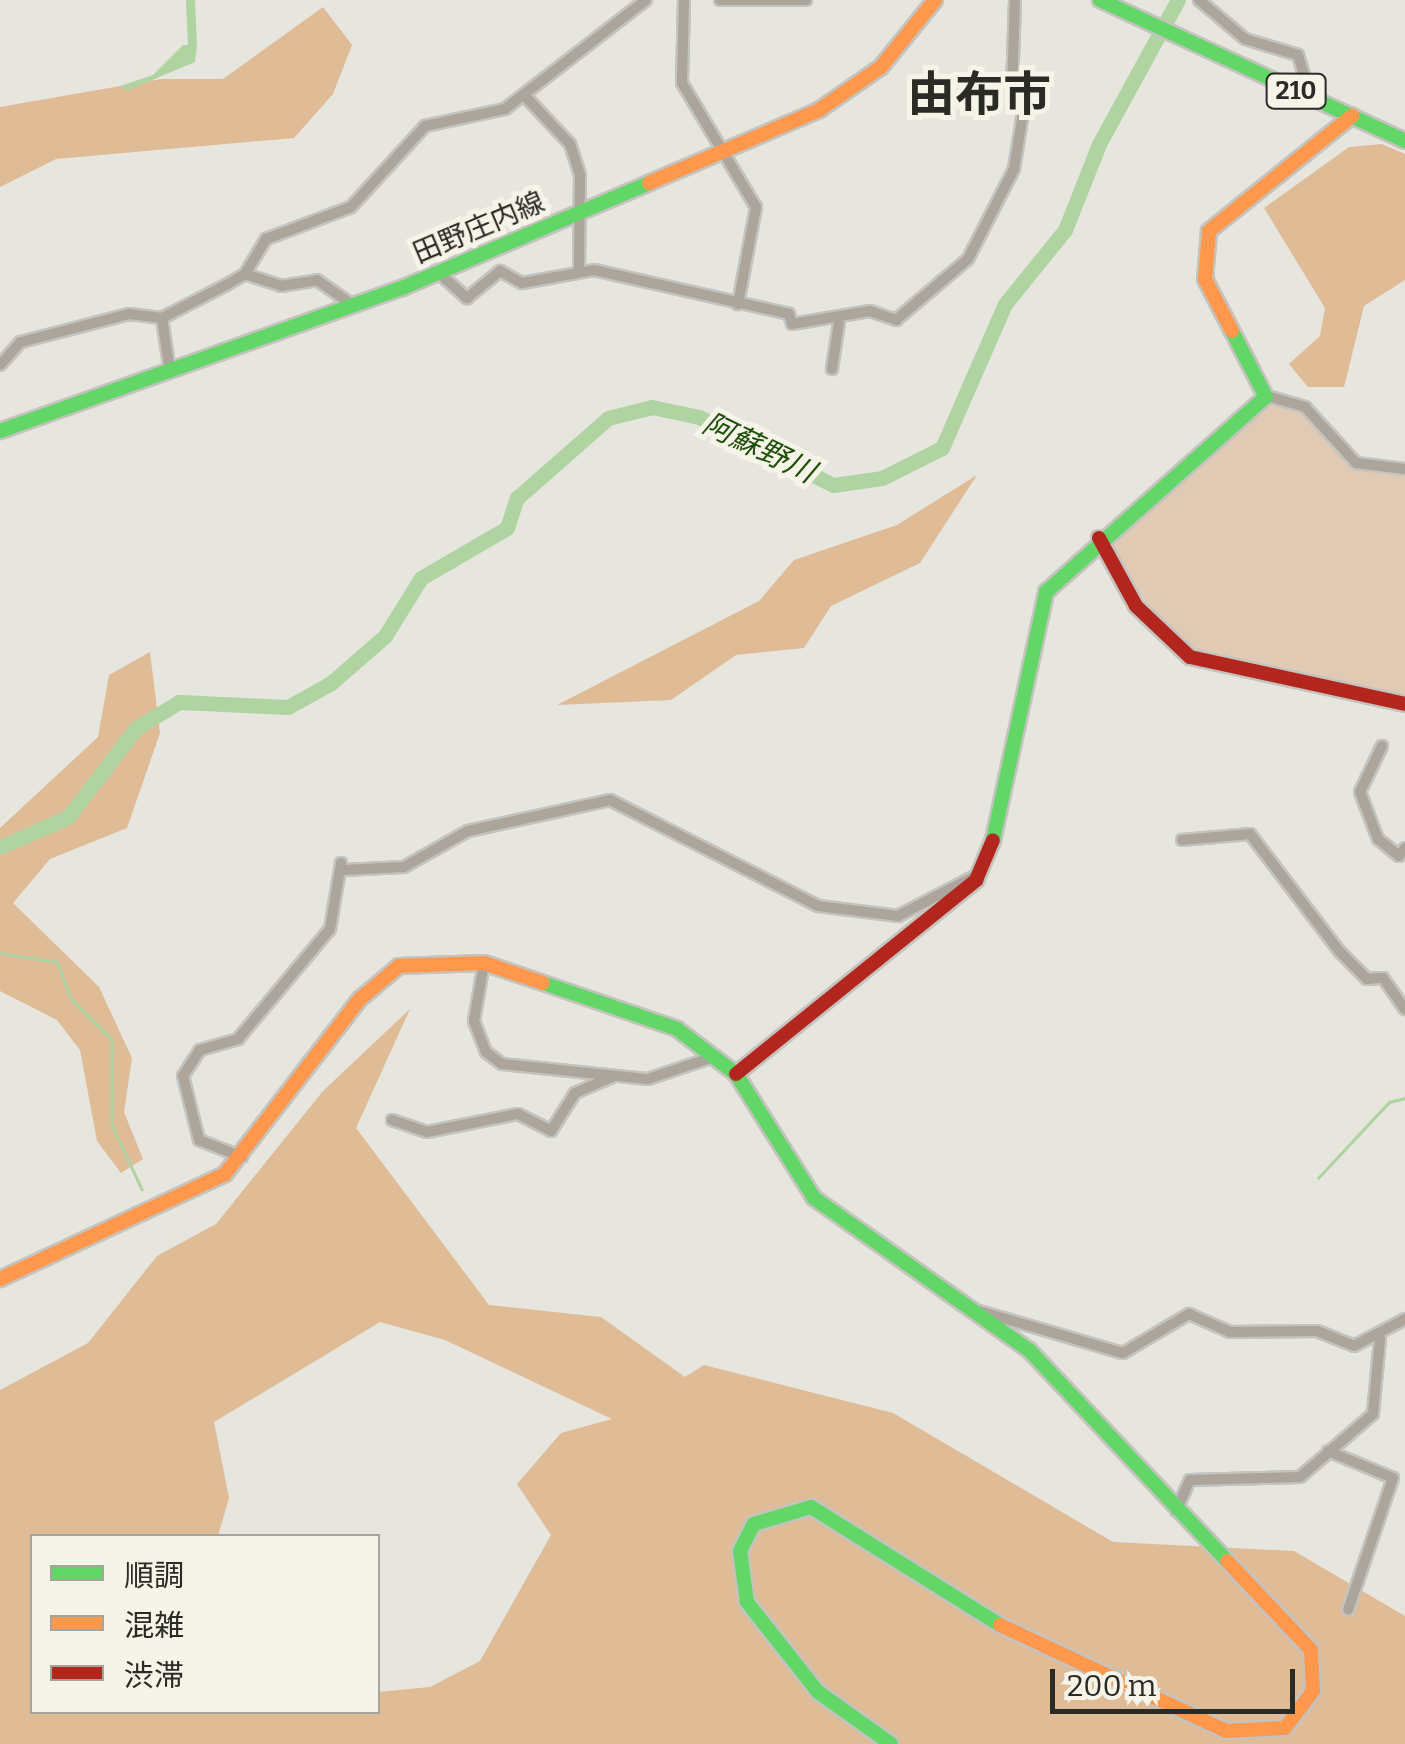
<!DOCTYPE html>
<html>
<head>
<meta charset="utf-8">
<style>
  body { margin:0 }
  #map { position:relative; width:1405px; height:1744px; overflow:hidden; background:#e6e5de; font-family:Bitter,"Noto Sans JP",serif }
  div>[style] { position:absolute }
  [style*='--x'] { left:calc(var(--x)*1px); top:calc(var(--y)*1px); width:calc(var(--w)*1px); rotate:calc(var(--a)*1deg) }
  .green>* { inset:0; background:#e0cab3 }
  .forest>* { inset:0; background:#dfbb96 }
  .water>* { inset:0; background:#afd4a2 }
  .stream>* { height:2.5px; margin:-1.25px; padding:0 1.25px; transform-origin:1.25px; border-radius:1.25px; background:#afd4a2 }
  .canal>* { height:9px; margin:-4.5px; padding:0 4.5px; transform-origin:4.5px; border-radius:4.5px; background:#afd4a2 }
  .river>* { height:15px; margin:-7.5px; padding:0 7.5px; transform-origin:7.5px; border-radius:7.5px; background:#afd4a2 }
  .roads { filter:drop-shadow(2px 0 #c4c3be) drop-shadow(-2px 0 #c4c3be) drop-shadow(0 2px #c4c3be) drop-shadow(0 -2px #c4c3be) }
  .street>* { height:10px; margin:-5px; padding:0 5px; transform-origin:5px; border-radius:5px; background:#aba59b }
  .fast>* { height:14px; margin:-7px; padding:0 7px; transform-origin:7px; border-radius:7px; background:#63d668 }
  .slow>* { height:14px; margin:-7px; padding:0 7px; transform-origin:7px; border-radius:7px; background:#ff974d }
  .jam>* { height:14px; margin:-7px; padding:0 7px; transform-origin:7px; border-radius:7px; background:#b3261e }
  span { translate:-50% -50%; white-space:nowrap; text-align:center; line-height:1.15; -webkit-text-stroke:10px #f6f4e8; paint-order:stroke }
  .shield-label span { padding:2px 8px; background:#f6f4e8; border:2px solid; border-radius:8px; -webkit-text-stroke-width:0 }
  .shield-label { font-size:25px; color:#2b2b26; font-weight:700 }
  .street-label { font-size:28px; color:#2b2b26 }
  .water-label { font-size:30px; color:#1f5009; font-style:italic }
  .town-label { font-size:48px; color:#2b2b26; font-weight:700 }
  .legend { position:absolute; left:30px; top:1534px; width:350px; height:180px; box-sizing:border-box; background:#f6f4e8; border:2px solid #a5a49a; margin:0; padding:12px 18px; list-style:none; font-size:30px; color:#2b2b26 }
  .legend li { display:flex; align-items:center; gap:20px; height:50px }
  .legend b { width:50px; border:2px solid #a5a49a }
  .scale { position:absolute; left:1050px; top:1669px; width:245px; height:45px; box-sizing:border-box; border:5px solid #2b2b26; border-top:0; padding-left:12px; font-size:30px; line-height:35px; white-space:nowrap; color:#2b2b26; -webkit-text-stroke:8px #f6f4e8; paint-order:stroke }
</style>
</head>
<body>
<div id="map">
  <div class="green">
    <i style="clip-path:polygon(1290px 402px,1348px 464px,1405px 472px,1405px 699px,1197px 650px,1150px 609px,1113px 549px,1112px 533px,1273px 403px)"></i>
  </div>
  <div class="forest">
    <i style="clip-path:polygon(323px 7px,352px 45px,333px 94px,294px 138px,56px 159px,0 187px,0 107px,161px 79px,223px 79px)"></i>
    <i style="clip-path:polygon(1382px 144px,1405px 154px,1405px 280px,1364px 306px,1344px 387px,1308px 387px,1289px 364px,1320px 336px,1325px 308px,1264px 208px,1349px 147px)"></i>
    <i style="clip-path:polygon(977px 475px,920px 563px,831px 606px,804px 648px,736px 655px,671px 700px,557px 705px,759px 601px,794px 560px,897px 525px)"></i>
    <i style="clip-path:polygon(150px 652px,160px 733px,127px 828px,50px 859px,13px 903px,99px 987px,132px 1058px,124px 1112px,143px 1159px,121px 1173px,97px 1141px,80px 1050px,57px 1020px,0 991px,0 828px,98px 737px,109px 675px)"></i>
    <i style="clip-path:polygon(evenodd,410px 1009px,356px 1128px,489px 1305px,601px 1317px,685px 1377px,704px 1365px,893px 1413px,1113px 1542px,1294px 1551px,1405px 1616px,1405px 1744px,0 1744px,0 1390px,88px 1343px,157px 1256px,216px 1224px,323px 1091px,410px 1009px,380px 1322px,445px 1340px,612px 1419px,561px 1433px,517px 1484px,551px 1535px,480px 1661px,430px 1687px,378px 1692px,378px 1712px,32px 1712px,32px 1536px,218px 1536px,229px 1498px,214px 1422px,380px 1322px)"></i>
  </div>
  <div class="water">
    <i style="clip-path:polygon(183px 45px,197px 45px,195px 62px,126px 91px,120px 86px,153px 75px)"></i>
  </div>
  <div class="stream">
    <i style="--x:0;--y:953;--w:58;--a:9"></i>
    <i style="--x:57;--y:962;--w:41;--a:68.5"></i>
    <i style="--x:72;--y:1000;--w:56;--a:44.3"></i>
    <i style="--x:112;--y:1039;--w:86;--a:90"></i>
    <i style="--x:112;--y:1125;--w:71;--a:64.9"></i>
    <i style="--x:1318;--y:1178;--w:104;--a:-46.9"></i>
    <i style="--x:1389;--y:1102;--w:16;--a:-14"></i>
  </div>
  <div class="canal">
    <i style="--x:190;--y:0;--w:45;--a:87.5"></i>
  </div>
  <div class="river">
    <i style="--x:0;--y:847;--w:74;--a:-23.8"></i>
    <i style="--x:68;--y:817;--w:112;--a:-52.6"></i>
    <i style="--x:136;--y:728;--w:50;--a:-31.2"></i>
    <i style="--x:179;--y:702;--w:109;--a:2.6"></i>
    <i style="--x:288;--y:707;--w:49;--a:-29.2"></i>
    <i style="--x:331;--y:683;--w:72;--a:-41"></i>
    <i style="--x:385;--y:636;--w:68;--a:-58.2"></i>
    <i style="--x:421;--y:578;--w:99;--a:-30.2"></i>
    <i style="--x:507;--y:528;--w:32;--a:-72"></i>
    <i style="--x:517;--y:498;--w:121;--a:-41.3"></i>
    <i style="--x:608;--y:418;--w:45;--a:-14"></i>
    <i style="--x:652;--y:407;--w:48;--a:12"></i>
    <i style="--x:699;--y:417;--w:150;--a:26.9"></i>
    <i style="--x:833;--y:485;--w:49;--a:-8.1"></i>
    <i style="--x:882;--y:478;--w:67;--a:-26.6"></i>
    <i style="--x:942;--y:448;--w:157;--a:-66.4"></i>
    <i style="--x:1005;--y:304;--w:95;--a:-51"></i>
    <i style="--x:1065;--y:230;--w:92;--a:-68.4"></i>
    <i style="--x:1099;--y:144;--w:164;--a:-61.3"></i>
  </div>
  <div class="roads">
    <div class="street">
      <i style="--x:684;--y:0;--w:83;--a:91.4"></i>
      <i style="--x:682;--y:83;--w:144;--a:59.2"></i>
      <i style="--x:756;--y:207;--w:99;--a:100.5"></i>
      <i style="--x:720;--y:0;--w:86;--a:0"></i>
      <i style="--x:1199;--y:0;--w:60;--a:40.3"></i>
      <i style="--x:1245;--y:39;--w:55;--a:16.8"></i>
      <i style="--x:1298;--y:55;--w:45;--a:73.2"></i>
      <i style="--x:524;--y:95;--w:67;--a:46.8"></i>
      <i style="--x:570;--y:144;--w:33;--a:72"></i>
      <i style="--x:580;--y:175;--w:94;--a:90.6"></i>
      <i style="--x:439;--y:273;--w:38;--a:42"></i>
      <i style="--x:467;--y:298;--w:43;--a:-39.3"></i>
      <i style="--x:500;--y:271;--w:25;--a:29"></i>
      <i style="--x:522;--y:283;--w:73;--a:-10.2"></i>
      <i style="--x:594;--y:270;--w:200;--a:12.7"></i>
      <i style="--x:789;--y:314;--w:10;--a:73"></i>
      <i style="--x:792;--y:324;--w:79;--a:-9.5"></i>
      <i style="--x:870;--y:311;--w:28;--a:19"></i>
      <i style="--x:896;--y:320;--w:94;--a:-40.3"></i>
      <i style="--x:968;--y:259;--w:101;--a:-62.9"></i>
      <i style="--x:1014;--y:169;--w:57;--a:-80.9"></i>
      <i style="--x:1023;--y:113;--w:25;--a:-116"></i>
      <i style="--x:1012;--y:90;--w:90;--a:-88.1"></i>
      <i style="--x:245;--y:274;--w:38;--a:18"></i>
      <i style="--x:281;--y:286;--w:36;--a:-9"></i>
      <i style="--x:317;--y:280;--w:45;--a:35.1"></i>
      <i style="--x:162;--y:318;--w:55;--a:81.6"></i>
      <i style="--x:0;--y:365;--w:31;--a:-48"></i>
      <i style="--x:21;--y:342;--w:112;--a:-14.5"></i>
      <i style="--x:129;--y:314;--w:33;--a:7"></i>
      <i style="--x:162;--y:318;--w:72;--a:-27.3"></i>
      <i style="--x:226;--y:285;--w:22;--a:-30"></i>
      <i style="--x:245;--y:274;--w:41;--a:-59"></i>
      <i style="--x:266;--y:239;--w:91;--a:-20.6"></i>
      <i style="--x:351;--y:207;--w:110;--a:-47.6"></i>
      <i style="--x:425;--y:126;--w:82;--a:-12"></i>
      <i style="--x:505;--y:109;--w:178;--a:-37.7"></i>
      <i style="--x:832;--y:369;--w:48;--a:-81.5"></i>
      <i style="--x:1267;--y:396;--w:40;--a:16"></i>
      <i style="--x:1305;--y:407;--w:76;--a:47.7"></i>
      <i style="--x:1356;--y:463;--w:49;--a:7"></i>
      <i style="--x:1382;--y:746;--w:51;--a:115.6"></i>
      <i style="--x:1360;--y:792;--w:50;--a:69"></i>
      <i style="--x:1378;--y:839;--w:27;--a:39"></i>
      <i style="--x:1399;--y:856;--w:10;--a:-53"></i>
      <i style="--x:1182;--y:840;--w:68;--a:-5"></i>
      <i style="--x:1250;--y:834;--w:148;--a:52.7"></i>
      <i style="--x:1340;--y:952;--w:38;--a:45"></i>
      <i style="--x:1367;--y:979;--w:16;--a:-4"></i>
      <i style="--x:1383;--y:978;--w:38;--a:55"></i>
      <i style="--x:343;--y:870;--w:61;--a:-2.8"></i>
      <i style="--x:404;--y:867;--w:73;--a:-29.4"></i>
      <i style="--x:468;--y:831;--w:145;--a:-12.3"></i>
      <i style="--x:610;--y:800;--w:233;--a:27"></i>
      <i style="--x:818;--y:906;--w:81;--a:7.1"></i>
      <i style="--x:898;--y:916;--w:91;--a:-27.4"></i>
      <i style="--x:484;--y:963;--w:59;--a:99.8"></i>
      <i style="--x:474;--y:1021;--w:33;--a:69"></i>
      <i style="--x:486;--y:1052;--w:20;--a:37"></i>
      <i style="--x:502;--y:1064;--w:147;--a:5.9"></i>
      <i style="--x:648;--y:1079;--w:72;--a:-18.7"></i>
      <i style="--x:392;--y:1120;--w:37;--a:19"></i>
      <i style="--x:427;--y:1132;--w:93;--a:-11.2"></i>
      <i style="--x:518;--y:1114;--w:37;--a:27"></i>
      <i style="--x:551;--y:1131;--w:45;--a:-57.7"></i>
      <i style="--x:575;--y:1093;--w:40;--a:-23.4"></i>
      <i style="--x:242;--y:1157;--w:46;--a:-158.4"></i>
      <i style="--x:199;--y:1140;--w:66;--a:-104"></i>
      <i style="--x:183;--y:1076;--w:31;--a:-57"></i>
      <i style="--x:200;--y:1050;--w:40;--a:-16"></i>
      <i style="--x:238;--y:1039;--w:143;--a:-50.1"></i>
      <i style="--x:330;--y:929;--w:67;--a:-80.5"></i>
      <i style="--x:979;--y:1311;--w:150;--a:16.3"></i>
      <i style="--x:1123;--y:1353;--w:77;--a:-30.6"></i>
      <i style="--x:1189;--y:1314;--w:45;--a:23.7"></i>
      <i style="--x:1230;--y:1332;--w:87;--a:-0.7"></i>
      <i style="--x:1317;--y:1331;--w:40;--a:22"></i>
      <i style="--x:1354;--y:1346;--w:58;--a:-27.9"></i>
      <i style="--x:1328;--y:1451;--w:70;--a:22.6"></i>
      <i style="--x:1393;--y:1478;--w:139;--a:108.8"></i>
      <i style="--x:1176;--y:1511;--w:34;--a:-66"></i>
      <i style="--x:1190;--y:1480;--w:110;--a:-1.6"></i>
      <i style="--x:1300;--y:1477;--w:96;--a:-40.8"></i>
      <i style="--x:1373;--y:1414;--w:76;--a:-84.7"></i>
    </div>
    <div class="fast">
      <i style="--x:1100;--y:0;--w:336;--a:24.8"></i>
      <i style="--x:0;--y:431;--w:427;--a:-19.6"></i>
      <i style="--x:402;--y:288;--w:268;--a:-23"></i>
      <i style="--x:993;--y:840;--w:254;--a:-77.9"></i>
      <i style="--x:1046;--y:592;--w:294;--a:-41.6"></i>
      <i style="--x:1266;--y:397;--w:74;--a:-117.3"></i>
      <i style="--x:543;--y:983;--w:142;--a:18.9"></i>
      <i style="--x:677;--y:1029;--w:74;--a:37.3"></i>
      <i style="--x:736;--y:1074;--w:146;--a:57.8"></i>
      <i style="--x:814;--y:1198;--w:263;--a:35.3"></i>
      <i style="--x:1029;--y:1350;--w:289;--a:46.8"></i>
      <i style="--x:891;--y:1744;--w:90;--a:-144.5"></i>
      <i style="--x:818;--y:1692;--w:115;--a:-128.3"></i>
      <i style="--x:747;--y:1602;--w:51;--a:-97.8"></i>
      <i style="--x:740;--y:1551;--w:30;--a:-63"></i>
      <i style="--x:754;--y:1524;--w:59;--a:-16.6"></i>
      <i style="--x:811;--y:1507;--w:223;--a:32"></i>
    </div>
    <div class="slow">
      <i style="--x:649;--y:183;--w:185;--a:-23.2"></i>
      <i style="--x:819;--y:110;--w:75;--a:-34.7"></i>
      <i style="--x:881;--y:67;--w:86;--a:-51.1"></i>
      <i style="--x:1232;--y:331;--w:59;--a:-117.4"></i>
      <i style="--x:1205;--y:279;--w:48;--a:-85.2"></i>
      <i style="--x:1209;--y:231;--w:184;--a:-38.8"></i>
      <i style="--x:0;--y:1279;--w:248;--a:-25"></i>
      <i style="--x:225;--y:1174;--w:221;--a:-52.4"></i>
      <i style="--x:360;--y:999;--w:51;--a:-40.2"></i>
      <i style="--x:399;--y:966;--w:85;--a:-2"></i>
      <i style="--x:484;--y:963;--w:62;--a:18.7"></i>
      <i style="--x:1000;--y:1625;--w:250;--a:25.1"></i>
      <i style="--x:1226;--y:1731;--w:59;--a:-2.9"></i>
      <i style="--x:1285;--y:1728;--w:46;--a:-52.9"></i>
      <i style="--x:1313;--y:1691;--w:41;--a:-92.8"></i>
      <i style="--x:1311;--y:1650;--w:122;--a:-133.3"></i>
    </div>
    <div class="jam">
      <i style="--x:1099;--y:538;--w:77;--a:61.4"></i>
      <i style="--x:1136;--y:606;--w:74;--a:43.4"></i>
      <i style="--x:1190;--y:657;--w:220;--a:12.3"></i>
      <i style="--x:736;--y:1074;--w:309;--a:-38.9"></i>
      <i style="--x:976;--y:880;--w:43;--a:-67"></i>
    </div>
  </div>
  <div class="shield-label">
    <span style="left:1296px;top:91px">210</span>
  </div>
  <div class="street-label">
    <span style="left:479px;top:228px;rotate:-23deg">田野庄内線</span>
  </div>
  <div class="water-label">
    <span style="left:759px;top:448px;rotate:26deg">阿蘇野川</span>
  </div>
  <div class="town-label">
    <span style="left:979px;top:96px">由布市</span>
  </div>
  <ul class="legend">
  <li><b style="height:12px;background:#63d668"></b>順調</li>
  <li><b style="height:12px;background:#ff974d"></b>混雑</li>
  <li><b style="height:12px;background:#b3261e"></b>渋滞</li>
  </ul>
  <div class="scale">200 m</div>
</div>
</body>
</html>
